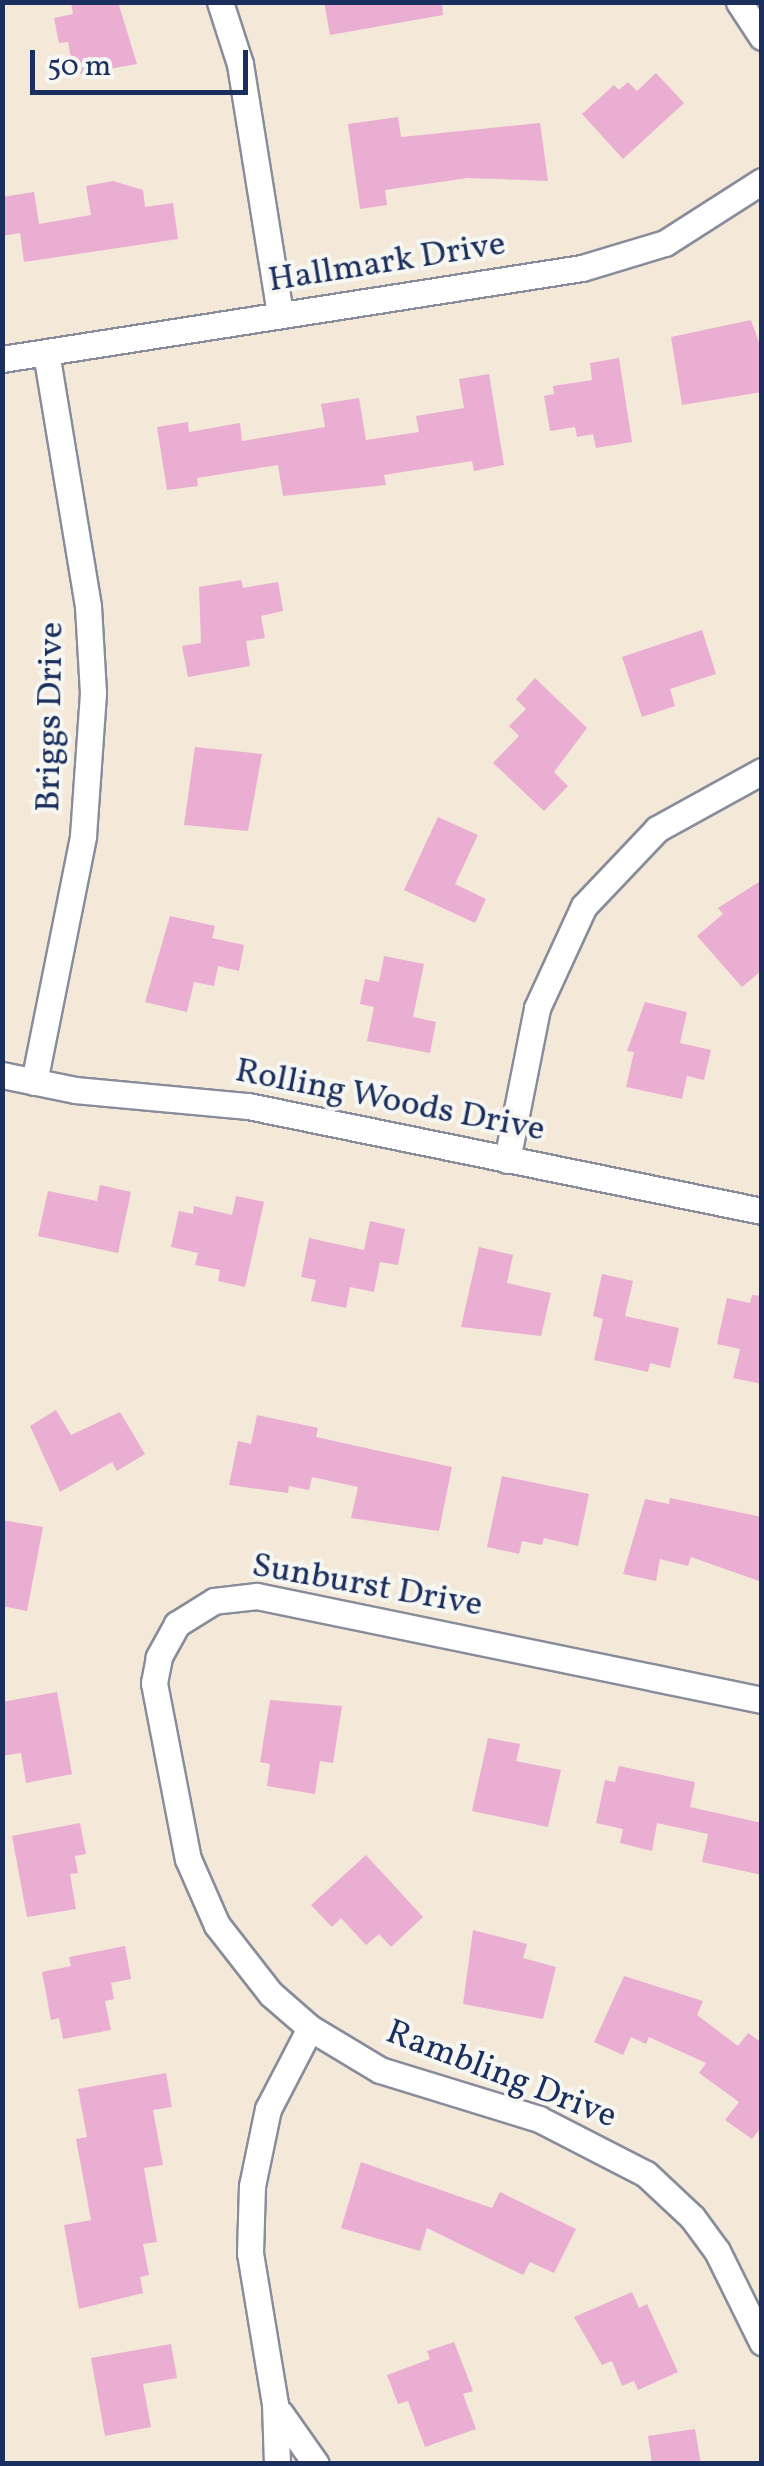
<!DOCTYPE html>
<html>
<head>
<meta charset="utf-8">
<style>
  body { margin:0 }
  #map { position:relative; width:764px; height:2466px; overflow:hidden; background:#f4e9d8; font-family:Vollkorn,serif }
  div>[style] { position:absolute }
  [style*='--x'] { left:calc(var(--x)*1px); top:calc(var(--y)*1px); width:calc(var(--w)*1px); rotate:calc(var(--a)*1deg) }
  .building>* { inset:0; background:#e9aed2 }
  .roads { filter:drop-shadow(2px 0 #888c9b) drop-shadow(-2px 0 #888c9b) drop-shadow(0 2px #888c9b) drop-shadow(0 -2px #888c9b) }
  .street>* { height:25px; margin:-12.5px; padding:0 12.5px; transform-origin:12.5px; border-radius:12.5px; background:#fff }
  span { translate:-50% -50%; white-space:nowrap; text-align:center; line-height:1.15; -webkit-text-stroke:8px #f6f6f2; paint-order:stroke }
  .street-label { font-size:35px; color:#1b2f5e }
  .frame { position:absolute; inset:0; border:5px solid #1b2f5e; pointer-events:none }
  .scale { position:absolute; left:30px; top:50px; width:218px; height:45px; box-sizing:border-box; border:5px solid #1b2f5e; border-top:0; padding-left:12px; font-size:30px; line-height:35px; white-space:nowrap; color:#1b2f5e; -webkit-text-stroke:8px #f6f6f2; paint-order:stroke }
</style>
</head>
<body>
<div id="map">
  <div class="building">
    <i style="clip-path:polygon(71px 2px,118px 2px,137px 64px,74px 75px,68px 42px,59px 43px,54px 18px,73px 14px)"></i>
    <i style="clip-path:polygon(324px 2px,442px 2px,443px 15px,330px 35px)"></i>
    <i style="clip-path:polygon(656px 73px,684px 103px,623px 159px,582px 114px,614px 85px,619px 90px,628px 82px,637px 91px)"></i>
    <i style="clip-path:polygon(398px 117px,401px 137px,540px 123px,548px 181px,468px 178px,385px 190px,387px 205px,360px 209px,348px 124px)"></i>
    <i style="clip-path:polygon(113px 181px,143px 190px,145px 207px,173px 203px,178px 239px,24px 262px,20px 233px,2px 236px,2px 197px,34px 192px,39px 224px,91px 215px,86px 186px)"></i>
    <i style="clip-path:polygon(751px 320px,762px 351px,762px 392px,682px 405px,671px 337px)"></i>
    <i style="clip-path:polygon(619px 358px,632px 442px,596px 448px,593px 434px,577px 437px,575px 427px,550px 431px,544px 396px,554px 394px,553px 386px,592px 380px,590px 363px)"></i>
    <i style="clip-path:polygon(489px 374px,504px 465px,474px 471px,472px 461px,384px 475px,386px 485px,283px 496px,278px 465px,197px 478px,198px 486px,167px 490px,157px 427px,188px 422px,189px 432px,240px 423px,242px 441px,325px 427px,321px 404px,359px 398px,366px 440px,419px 432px,416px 416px,464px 408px,459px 379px)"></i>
    <i style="clip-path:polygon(241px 580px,243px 588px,278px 582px,283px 611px,261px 616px,265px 638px,246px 641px,250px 666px,188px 677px,182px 646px,201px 643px,199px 587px)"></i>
    <i style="clip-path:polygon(702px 630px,716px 674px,670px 689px,675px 706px,642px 717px,622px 657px)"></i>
    <i style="clip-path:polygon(535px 678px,587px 728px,554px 772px,568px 786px,544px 811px,493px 763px,519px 736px,509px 726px,526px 709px,516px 699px)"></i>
    <i style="clip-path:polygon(195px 747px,262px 754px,248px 831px,184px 825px)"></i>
    <i style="clip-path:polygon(438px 817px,478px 835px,455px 884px,486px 899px,475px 923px,404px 890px)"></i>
    <i style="clip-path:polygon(762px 880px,762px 970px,742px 987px,697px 936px,723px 914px,718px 908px)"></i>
    <i style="clip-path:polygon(170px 916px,215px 926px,212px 938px,244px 945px,239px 971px,218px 966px,214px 986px,194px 982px,187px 1012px,145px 1002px)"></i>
    <i style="clip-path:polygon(384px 956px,424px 964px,413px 1017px,436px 1022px,430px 1053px,367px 1041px,374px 1007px,360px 1004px,365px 979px,379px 982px)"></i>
    <i style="clip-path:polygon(645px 1002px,687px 1012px,680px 1043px,711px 1050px,704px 1080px,687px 1076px,682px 1099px,626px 1087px,634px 1052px,627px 1051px)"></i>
    <i style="clip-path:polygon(100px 1185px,131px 1192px,118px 1253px,38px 1236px,48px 1191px,97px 1201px)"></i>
    <i style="clip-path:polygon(236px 1196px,264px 1202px,245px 1287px,218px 1281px,220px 1270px,195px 1265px,198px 1253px,171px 1247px,179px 1211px,193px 1214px,194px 1206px,232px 1215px)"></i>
    <i style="clip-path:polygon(370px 1221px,405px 1229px,398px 1265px,380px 1262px,374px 1292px,350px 1287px,346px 1308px,311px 1301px,316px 1280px,301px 1277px,309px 1238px,364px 1250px)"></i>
    <i style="clip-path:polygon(479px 1247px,513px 1255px,507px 1283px,551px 1293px,541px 1336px,461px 1327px)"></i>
    <i style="clip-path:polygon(602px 1274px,633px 1281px,625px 1316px,679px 1328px,670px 1368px,650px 1363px,648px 1372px,594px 1360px,603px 1319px,593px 1316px)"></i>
    <i style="clip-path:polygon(752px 1295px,762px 1296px,762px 1384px,733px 1378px,740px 1349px,717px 1344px,727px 1298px,750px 1303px)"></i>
    <i style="clip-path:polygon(56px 1410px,71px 1435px,120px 1412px,145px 1454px,117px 1471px,112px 1462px,60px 1492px,30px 1426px)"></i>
    <i style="clip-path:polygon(257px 1415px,318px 1428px,316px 1437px,452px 1467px,439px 1531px,351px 1518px,358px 1487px,312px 1477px,309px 1490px,289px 1486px,288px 1493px,229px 1485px,238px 1441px,251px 1444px)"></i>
    <i style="clip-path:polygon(502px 1476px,589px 1494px,578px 1546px,544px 1538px,542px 1545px,522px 1541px,519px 1554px,487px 1547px)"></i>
    <i style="clip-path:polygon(670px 1498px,762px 1517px,762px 1582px,691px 1557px,688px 1566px,660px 1559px,656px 1581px,623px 1574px,645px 1499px,669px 1504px)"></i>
    <i style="clip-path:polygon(2px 1520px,43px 1527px,27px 1611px,2px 1606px)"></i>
    <i style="clip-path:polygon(57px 1692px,72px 1774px,26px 1783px,21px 1753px,2px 1756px,2px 1702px)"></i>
    <i style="clip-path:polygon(270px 1700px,342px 1706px,333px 1763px,320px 1761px,315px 1794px,267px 1786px,270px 1764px,260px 1762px)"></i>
    <i style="clip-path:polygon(488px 1738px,520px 1744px,516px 1761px,561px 1770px,548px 1827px,472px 1811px)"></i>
    <i style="clip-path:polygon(619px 1766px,695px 1782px,690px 1807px,762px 1823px,762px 1875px,702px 1862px,708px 1834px,657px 1823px,652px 1851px,620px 1843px,623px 1829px,596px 1823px,605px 1780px,615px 1782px)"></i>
    <i style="clip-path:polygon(80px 1823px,86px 1854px,75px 1856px,78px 1873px,70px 1874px,76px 1909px,27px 1917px,12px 1836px)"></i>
    <i style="clip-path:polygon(366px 1855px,423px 1917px,391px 1947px,379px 1934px,366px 1945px,341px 1918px,332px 1927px,311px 1905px)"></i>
    <i style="clip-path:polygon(473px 1930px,527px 1944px,523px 1958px,556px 1967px,543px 2019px,463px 2004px)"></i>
    <i style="clip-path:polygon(125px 1946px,131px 1979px,111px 1983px,114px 1999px,105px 2001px,111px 2030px,63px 2039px,59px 2018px,51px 2020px,42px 1972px,71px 1966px,69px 1957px)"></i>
    <i style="clip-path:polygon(624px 1976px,703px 2001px,697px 2015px,738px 2046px,748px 2033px,762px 2043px,762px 2126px,752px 2139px,725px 2120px,739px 2102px,699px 2073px,706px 2063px,649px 2037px,646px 2044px,631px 2037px,623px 2055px,594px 2042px)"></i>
    <i style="clip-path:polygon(166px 2073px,172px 2107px,153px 2110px,163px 2165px,144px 2168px,157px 2242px,143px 2244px,149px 2275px,140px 2277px,143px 2293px,79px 2309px,64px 2225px,91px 2220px,76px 2139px,87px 2137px,78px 2089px)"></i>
    <i style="clip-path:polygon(361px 2162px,492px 2208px,500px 2192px,576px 2229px,554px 2273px,530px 2262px,523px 2275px,427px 2228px,420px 2251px,341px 2228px)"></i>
    <i style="clip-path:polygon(632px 2292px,639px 2308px,647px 2304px,678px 2372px,638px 2390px,634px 2381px,622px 2386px,612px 2361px,602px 2365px,574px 2317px)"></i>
    <i style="clip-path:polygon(454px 2342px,473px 2391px,463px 2394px,476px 2429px,425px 2447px,408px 2401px,398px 2404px,387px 2375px,430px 2359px,427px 2351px)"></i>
    <i style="clip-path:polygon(171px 2344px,177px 2378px,143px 2384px,151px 2427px,105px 2436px,91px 2358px)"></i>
    <i style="clip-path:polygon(695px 2429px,701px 2464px,652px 2464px,648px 2436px)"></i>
  </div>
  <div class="roads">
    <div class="street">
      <i style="--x:220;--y:2;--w:65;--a:72.1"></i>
      <i style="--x:240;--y:64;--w:254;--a:80.9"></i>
      <i style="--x:739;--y:2;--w:42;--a:56.7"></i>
      <i style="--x:2;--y:359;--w:587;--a:-8.92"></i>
      <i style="--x:582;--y:268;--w:87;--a:-16.8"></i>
      <i style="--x:665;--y:243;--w:115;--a:-32.6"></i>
      <i style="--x:2;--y:1075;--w:75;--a:11.6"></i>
      <i style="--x:75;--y:1090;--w:174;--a:5.3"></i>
      <i style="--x:248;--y:1106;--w:525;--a:11.55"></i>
      <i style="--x:34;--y:1082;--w:251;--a:-78.7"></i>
      <i style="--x:83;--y:836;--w:143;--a:-86"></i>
      <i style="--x:93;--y:693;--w:87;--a:-93.3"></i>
      <i style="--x:88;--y:606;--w:257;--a:-99.4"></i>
      <i style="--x:507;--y:1160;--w:155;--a:-78.8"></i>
      <i style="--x:537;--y:1008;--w:112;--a:-65.3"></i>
      <i style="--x:584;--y:906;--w:106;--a:-46.5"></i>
      <i style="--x:657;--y:829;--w:120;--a:-28.9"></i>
      <i style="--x:762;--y:1700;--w:516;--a:-168.36"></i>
      <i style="--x:257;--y:1596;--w:43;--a:173.4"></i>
      <i style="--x:214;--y:1601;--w:44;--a:148.1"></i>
      <i style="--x:177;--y:1624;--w:38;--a:119"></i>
      <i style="--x:159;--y:1657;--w:26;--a:101"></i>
      <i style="--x:154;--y:1683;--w:179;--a:79.1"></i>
      <i style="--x:188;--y:1859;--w:72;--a:66.3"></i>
      <i style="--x:217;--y:1925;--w:88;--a:52"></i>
      <i style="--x:271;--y:1994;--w:52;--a:41.1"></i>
      <i style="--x:310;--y:2028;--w:82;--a:31"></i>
      <i style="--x:380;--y:2070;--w:166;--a:17.1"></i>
      <i style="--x:539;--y:2119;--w:120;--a:27.2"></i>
      <i style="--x:646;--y:2174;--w:63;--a:43.1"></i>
      <i style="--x:692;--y:2217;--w:42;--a:53.7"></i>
      <i style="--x:717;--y:2251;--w:102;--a:63.7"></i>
      <i style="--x:280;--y:2413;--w:62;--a:54.8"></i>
      <i style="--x:277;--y:2464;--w:60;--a:-91.9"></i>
      <i style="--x:275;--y:2404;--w:153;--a:-99.4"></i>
      <i style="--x:250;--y:2253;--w:67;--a:-88.3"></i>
      <i style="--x:252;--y:2186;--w:79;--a:-78.3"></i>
      <i style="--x:268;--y:2109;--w:91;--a:-62.6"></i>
    </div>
  </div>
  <div class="street-label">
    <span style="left:387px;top:263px;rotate:-9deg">Hallmark Drive</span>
    <span style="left:51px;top:717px;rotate:-89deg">Briggs Drive</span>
    <span style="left:390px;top:1101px;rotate:11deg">Rolling Woods Drive</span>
    <span style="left:367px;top:1586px;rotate:10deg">Sunburst Drive</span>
    <span style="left:501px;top:2075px;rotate:21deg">Rambling Drive</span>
  </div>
  <div class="frame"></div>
  <div class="scale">50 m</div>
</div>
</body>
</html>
